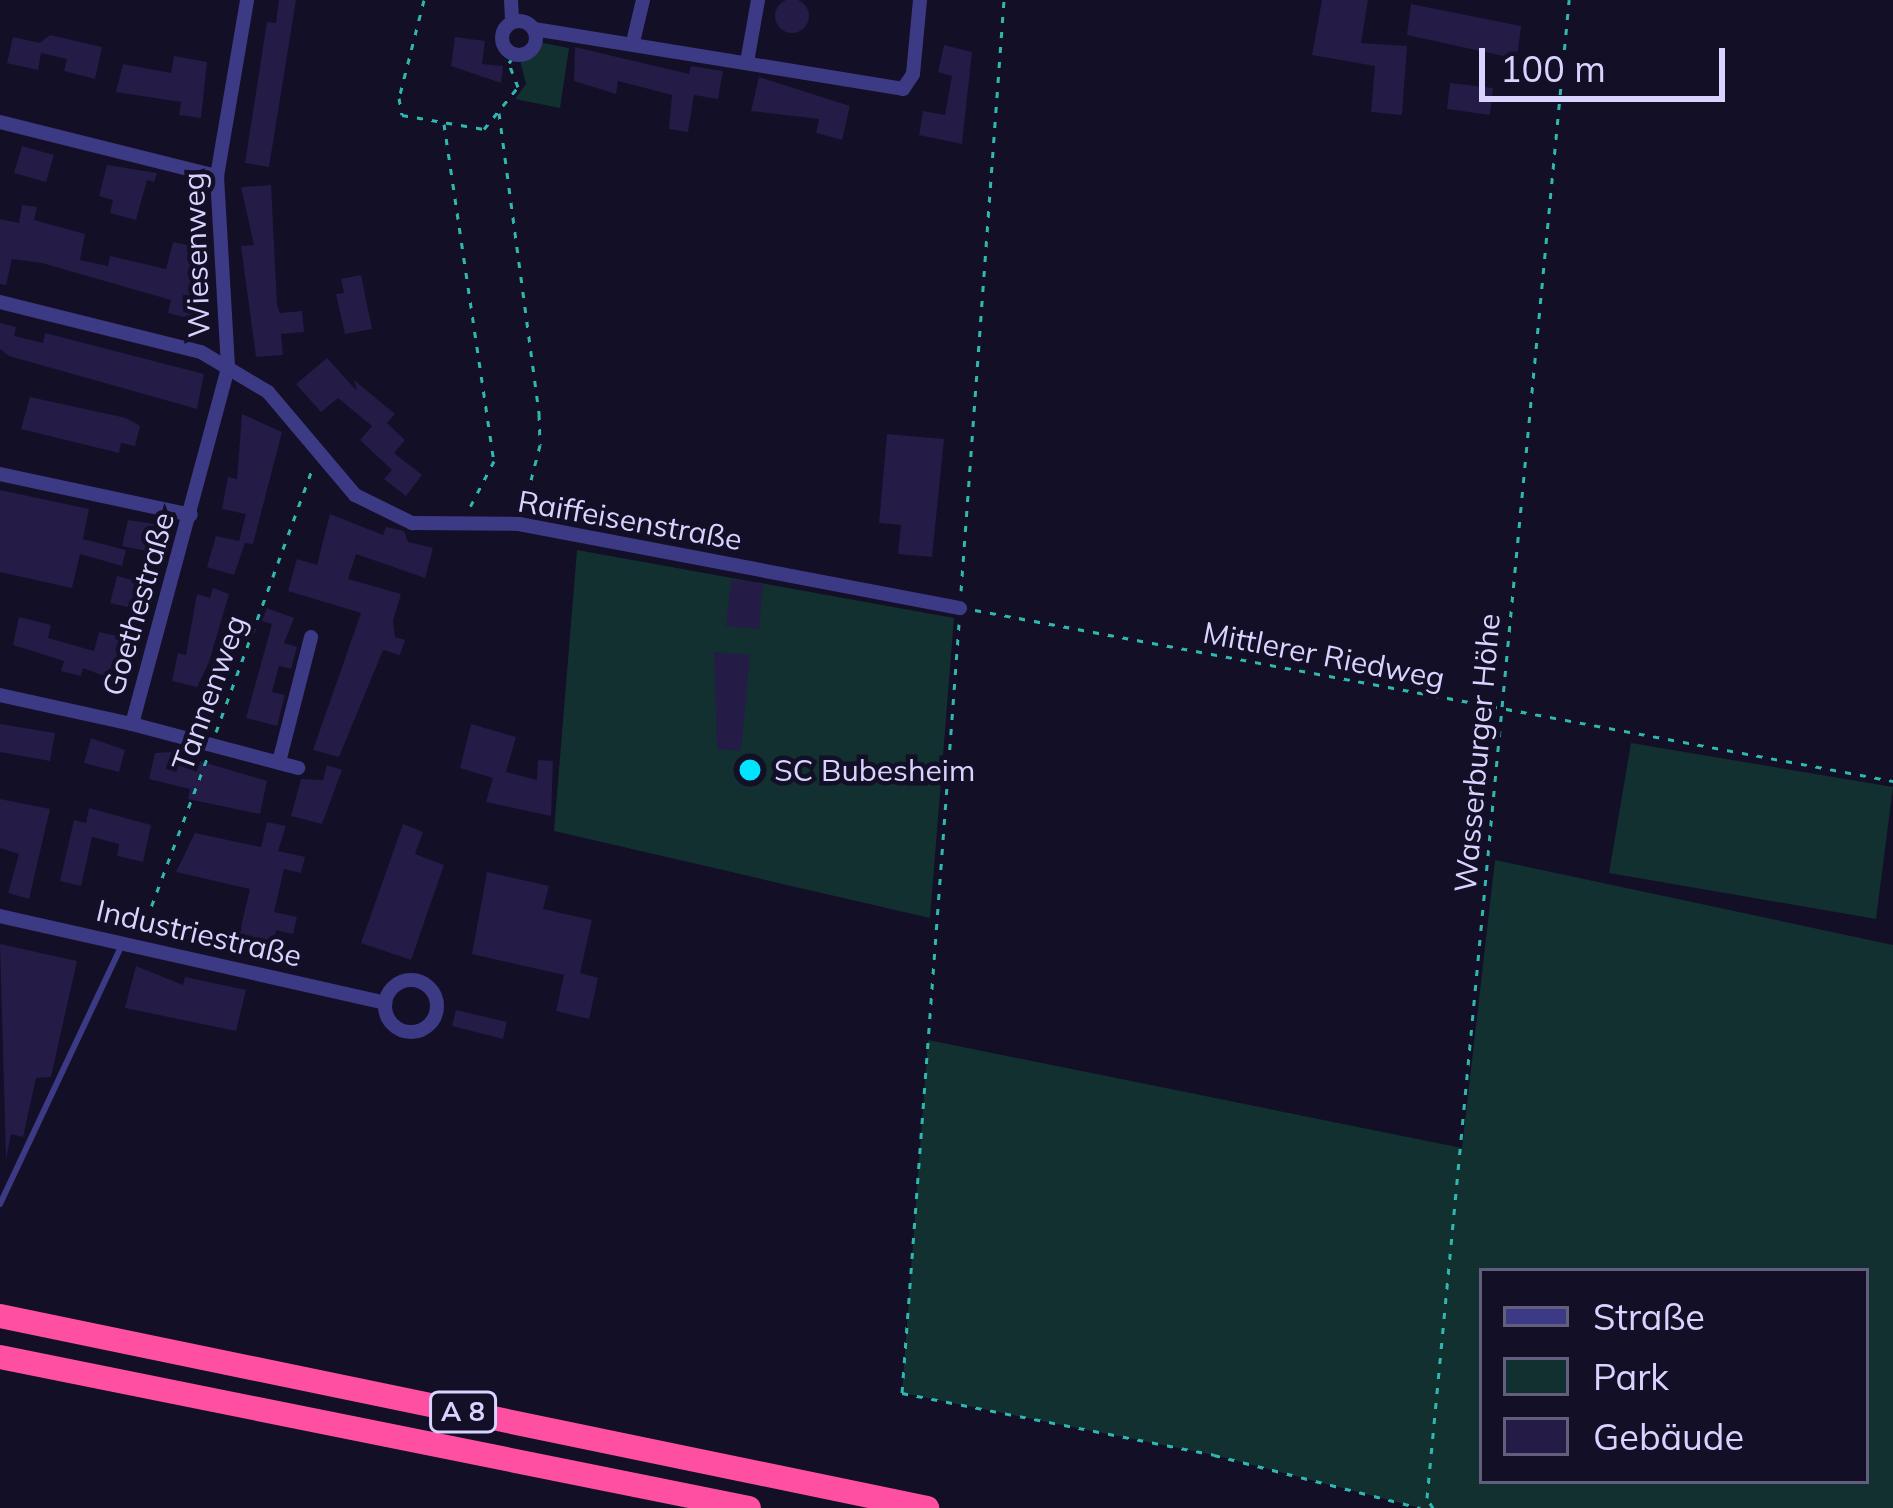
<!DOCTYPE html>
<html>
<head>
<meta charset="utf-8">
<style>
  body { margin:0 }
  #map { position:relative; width:1893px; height:1508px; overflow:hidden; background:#130f26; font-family:Mulish,sans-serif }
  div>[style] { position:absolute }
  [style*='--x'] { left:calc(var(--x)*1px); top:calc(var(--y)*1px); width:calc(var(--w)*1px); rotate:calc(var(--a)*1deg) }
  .green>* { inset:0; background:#12302f }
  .building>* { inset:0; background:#241b47 }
  .round { border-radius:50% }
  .path>* { height:3px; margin-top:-1.5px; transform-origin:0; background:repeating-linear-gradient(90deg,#2fb8b0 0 6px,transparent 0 15px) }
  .lane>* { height:6px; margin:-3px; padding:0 3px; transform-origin:3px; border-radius:3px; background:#3d3a85 }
  .street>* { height:14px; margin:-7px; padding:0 7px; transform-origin:7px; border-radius:7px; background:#3d3a85 }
  .street>.ring { margin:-7px; padding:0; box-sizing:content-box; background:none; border:14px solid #3d3a85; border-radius:50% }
  .highway>* { height:24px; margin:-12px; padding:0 12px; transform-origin:12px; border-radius:12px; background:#ff4fa3 }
  .dots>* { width:33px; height:33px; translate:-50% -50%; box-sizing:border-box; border:6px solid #130f26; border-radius:50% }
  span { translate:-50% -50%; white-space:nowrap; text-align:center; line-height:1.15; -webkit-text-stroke:9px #130f26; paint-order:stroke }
  .shield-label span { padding:3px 9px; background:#130f26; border:3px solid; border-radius:9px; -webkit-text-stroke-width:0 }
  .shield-label { font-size:27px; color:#d9d4ff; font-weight:700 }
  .street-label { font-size:30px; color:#d9d4ff }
  .poi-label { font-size:30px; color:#d9d4ff }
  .left { translate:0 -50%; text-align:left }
  .legend { position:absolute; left:1479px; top:1268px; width:390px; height:216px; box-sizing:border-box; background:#130f26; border:3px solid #625e7d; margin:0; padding:15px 21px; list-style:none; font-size:36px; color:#d9d4ff }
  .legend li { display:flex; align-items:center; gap:24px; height:60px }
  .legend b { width:60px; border:3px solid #625e7d }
  .scale { position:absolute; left:1479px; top:48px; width:246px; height:54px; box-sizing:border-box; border:6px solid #d9d4ff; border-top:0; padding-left:15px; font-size:36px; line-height:42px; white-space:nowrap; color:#d9d4ff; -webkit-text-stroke:9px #130f26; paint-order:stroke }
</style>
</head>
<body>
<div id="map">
  <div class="green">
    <i style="clip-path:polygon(543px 43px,569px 48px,560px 108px,515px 99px,526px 84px,520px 60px)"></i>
    <i style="clip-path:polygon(577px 550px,954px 618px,930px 918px,554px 831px)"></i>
    <i style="clip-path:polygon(1631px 743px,1893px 787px,1876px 919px,1609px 873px)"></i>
    <i style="clip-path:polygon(evenodd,1495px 860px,1893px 945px,1893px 1508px,1420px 1508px,1214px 1455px,902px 1393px,928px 1040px,1462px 1148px,1495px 860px,1482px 1271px,1866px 1271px,1866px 1481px,1482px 1481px,1482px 1271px)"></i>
  </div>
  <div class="building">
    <i class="round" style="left:775px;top:-1px;width:34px;height:34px"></i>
    <i style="clip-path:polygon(279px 0,296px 0,269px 167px,245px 163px,267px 22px,276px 23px)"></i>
    <i style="clip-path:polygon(1322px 0,1368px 0,1361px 43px,1407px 46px,1402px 115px,1371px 112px,1375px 66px,1312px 55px)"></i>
    <i style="clip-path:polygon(1411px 4px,1521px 26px,1517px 59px,1407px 35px)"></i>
    <i style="clip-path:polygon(50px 35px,102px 47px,95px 79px,64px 71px,67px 59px,41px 53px,38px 70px,7px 63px,13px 37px,40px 43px)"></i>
    <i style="clip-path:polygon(455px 37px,485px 41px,482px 64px,503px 66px,501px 83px,451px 66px)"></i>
    <i style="clip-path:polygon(944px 45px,972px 52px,962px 144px,919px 135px,923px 111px,945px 115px,952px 76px,938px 72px)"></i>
    <i style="clip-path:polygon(575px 47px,689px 74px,691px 66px,723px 71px,718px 99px,694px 95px,688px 132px,669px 129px,672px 95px,618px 81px,616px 94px,574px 81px)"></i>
    <i style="clip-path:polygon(174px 56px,207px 62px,201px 118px,179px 115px,181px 102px,116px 92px,123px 64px,171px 73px)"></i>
    <i style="clip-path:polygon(759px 77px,850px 106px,842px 140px,816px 133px,819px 119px,751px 111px)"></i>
    <i style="clip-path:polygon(1450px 83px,1493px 88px,1490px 115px,1447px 109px)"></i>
    <i style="clip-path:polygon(22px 146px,54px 155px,46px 182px,14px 173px)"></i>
    <i style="clip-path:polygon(107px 165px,157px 173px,154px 182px,147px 180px,136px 220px,110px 213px,113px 200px,99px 196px)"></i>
    <i style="clip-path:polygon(271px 185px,277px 304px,280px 313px,302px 311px,304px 332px,281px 334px,283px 355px,256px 357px,241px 246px,254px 245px,241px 187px)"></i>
    <i style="clip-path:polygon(22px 205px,37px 207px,34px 220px,85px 234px,80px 260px,108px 266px,110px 256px,166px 269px,173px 242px,197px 247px,192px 319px,168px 313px,171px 300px,42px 263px,12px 259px,6px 285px,0 284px,0 219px,19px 223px)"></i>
    <i style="clip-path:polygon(361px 275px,372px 329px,345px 334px,336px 294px,344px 293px,341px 279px)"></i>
    <i style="clip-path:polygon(0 323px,16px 327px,14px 336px,43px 343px,45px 333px,204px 374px,197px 409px,9px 356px,0 349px)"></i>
    <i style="clip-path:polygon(327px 358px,357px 391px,354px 380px,395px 414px,387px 423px,405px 440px,394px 453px,422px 475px,406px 496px,384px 479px,392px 470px,360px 440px,372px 426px,338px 398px,321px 412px,296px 384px)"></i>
    <i style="clip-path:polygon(30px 397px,126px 418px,140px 426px,135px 446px,121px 443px,119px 453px,21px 429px)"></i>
    <i style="clip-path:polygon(242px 414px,282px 432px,253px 544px,245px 543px,234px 575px,207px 567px,216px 536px,239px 541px,246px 514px,222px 509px,228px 477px,237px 479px)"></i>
    <i style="clip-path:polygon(887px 434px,944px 439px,932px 557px,898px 554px,901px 525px,879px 523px)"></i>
    <i style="clip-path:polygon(0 490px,89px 509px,83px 539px,126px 550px,122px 566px,80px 554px,72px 588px,0 572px)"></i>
    <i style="clip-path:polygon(330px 514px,383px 535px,386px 527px,404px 531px,408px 542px,433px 548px,425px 578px,356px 554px,348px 579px,401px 594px,393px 621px,395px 637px,405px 640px,400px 655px,383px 650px,339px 757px,313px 750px,361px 613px,288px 591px,297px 559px,317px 565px)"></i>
    <i style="clip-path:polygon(128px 520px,168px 526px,161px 554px,122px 546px)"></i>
    <i style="clip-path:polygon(117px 576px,147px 584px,140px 610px,110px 603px)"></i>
    <i style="clip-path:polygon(731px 580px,763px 583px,759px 629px,726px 626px)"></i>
    <i style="clip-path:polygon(213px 588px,229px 594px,209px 662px,197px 687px,172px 681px,178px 653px,186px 655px,197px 594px,210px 598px)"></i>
    <i style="clip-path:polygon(267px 608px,294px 618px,284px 643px,297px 647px,291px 669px,279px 666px,272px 692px,285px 695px,277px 726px,246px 718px,272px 624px,262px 621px)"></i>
    <i style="clip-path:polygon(19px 617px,51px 625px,48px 638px,94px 651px,99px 632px,126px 638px,125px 684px,83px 668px,81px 676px,61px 671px,64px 661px,13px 645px)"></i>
    <i style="clip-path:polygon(714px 652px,750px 655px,741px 751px,717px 749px)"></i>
    <i style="clip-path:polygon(0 724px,55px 733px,50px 761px,0 752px)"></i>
    <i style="clip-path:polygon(471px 724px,516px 737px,506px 772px,537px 780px,538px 760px,553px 761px,551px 816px,486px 802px,493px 778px,460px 768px)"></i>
    <i style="clip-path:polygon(91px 738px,125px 750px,119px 772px,84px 763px)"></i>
    <i style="clip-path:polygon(170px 752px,267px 781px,260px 814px,188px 799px,190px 789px,149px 779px,155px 753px)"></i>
    <i style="clip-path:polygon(327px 765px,342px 770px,322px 824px,291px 816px,301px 779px,323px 780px)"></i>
    <i style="clip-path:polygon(0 799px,50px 809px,29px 899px,8px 893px,19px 854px,0 848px)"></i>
    <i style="clip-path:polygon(89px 808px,151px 825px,143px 862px,117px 856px,119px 844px,92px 837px,81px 886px,60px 881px,74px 820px,86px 823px)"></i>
    <i style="clip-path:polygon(267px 822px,286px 826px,278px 851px,305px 857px,301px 873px,284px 869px,274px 912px,297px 917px,293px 934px,276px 930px,273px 945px,239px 935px,250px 889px,176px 872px,195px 833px,261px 847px)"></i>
    <i style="clip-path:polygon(403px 824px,423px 832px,415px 854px,444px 865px,411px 960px,361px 943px)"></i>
    <i style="clip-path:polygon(487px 872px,549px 886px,543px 909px,592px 920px,580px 973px,598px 978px,589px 1019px,556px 1011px,564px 975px,472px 954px)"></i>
    <i style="clip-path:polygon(0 944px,77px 961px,51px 1077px,36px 1078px,23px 1137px,11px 1134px,6px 1159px)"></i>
    <i style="clip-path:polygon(136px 966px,183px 985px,185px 977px,246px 990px,236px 1031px,125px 1008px)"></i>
    <i style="clip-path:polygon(456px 1010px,507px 1022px,503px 1039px,452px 1026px)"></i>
  </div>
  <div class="path">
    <i style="--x:424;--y:0;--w:101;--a:104.3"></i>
    <i style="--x:399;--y:98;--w:17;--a:80"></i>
    <i style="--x:402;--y:115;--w:83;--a:9.7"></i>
    <i style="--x:484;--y:129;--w:54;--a:-51"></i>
    <i style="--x:518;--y:87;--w:26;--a:-111"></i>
    <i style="--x:509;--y:63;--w:11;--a:-56"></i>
    <i style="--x:499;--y:113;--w:304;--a:82.4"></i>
    <i style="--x:539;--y:414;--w:31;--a:88"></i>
    <i style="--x:540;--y:445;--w:68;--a:104.4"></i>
    <i style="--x:444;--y:124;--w:341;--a:81.6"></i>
    <i style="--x:494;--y:461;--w:52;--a:117.6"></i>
    <i style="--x:961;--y:591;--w:593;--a:-85.84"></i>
    <i style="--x:975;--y:610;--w:934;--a:10.55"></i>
    <i style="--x:959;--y:624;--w:771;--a:94.24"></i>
    <i style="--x:902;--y:1393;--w:318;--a:11.2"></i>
    <i style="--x:1214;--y:1455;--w:213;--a:14.4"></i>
    <i style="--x:216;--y:732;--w:279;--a:-69.9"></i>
    <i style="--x:141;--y:934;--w:188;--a:-69.4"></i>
    <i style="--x:1433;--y:1508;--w:12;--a:-121"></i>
    <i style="--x:1427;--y:1498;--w:1505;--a:-84.58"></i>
  </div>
  <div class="lane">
    <i style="--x:0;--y:1204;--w:284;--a:-64.8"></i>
  </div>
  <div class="street">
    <i style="--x:511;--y:0;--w:22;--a:87"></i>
    <i class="ring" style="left:502px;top:21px;width:20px;height:20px"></i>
    <i style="--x:534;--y:29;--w:374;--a:9.2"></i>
    <i style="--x:903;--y:89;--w:18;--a:-56"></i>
    <i style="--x:913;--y:74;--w:74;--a:-84.6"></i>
    <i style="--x:633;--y:42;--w:43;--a:-76.6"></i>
    <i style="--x:747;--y:62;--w:63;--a:-79.9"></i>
    <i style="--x:0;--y:122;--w:224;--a:14"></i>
    <i style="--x:0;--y:302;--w:207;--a:14"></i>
    <i style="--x:201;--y:352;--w:78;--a:30.8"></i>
    <i style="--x:268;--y:392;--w:135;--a:49.8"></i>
    <i style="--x:355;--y:495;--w:64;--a:26.2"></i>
    <i style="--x:412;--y:523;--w:107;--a:0.5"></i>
    <i style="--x:519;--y:524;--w:449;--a:10.8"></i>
    <i style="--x:0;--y:474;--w:195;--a:12.1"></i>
    <i style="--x:0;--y:695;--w:135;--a:12.4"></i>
    <i style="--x:132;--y:724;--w:370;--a:-74.9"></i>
    <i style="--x:228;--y:367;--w:191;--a:-93.3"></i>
    <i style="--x:217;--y:176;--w:179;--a:-80.3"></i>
    <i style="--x:132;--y:724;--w:172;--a:14.8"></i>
    <i style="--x:279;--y:762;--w:129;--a:-75.6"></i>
    <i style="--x:0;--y:916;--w:395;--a:12.7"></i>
    <i class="ring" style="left:385px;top:980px;width:38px;height:38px"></i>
  </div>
  <div class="highway">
    <i style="--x:0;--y:1316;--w:947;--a:11.7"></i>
    <i style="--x:0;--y:1357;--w:764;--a:11.4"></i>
  </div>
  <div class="dots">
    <i style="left:750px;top:770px;background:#00e5ff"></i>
  </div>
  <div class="shield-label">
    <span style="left:463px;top:1412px">A 8</span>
  </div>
  <div class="street-label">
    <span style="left:196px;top:255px;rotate:-92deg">Wiesenweg</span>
    <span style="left:630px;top:520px;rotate:10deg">Raiffeisenstraße</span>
    <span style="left:138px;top:604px;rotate:-74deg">Goethestraße</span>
    <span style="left:1324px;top:655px;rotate:11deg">Mittlerer Riedweg</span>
    <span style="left:209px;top:693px;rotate:-70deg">Tannenweg</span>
    <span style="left:1477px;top:753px;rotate:-85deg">Wasserburger Höhe</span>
    <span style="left:199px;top:933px;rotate:13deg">Industriestraße</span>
  </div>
  <div class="poi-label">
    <span class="left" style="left:774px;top:770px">SC Bubesheim</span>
  </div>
  <ul class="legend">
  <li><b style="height:15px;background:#3d3a85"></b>Straße</li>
  <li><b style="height:33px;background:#12302f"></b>Park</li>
  <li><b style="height:33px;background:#241b47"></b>Gebäude</li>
  </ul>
  <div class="scale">100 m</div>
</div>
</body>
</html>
